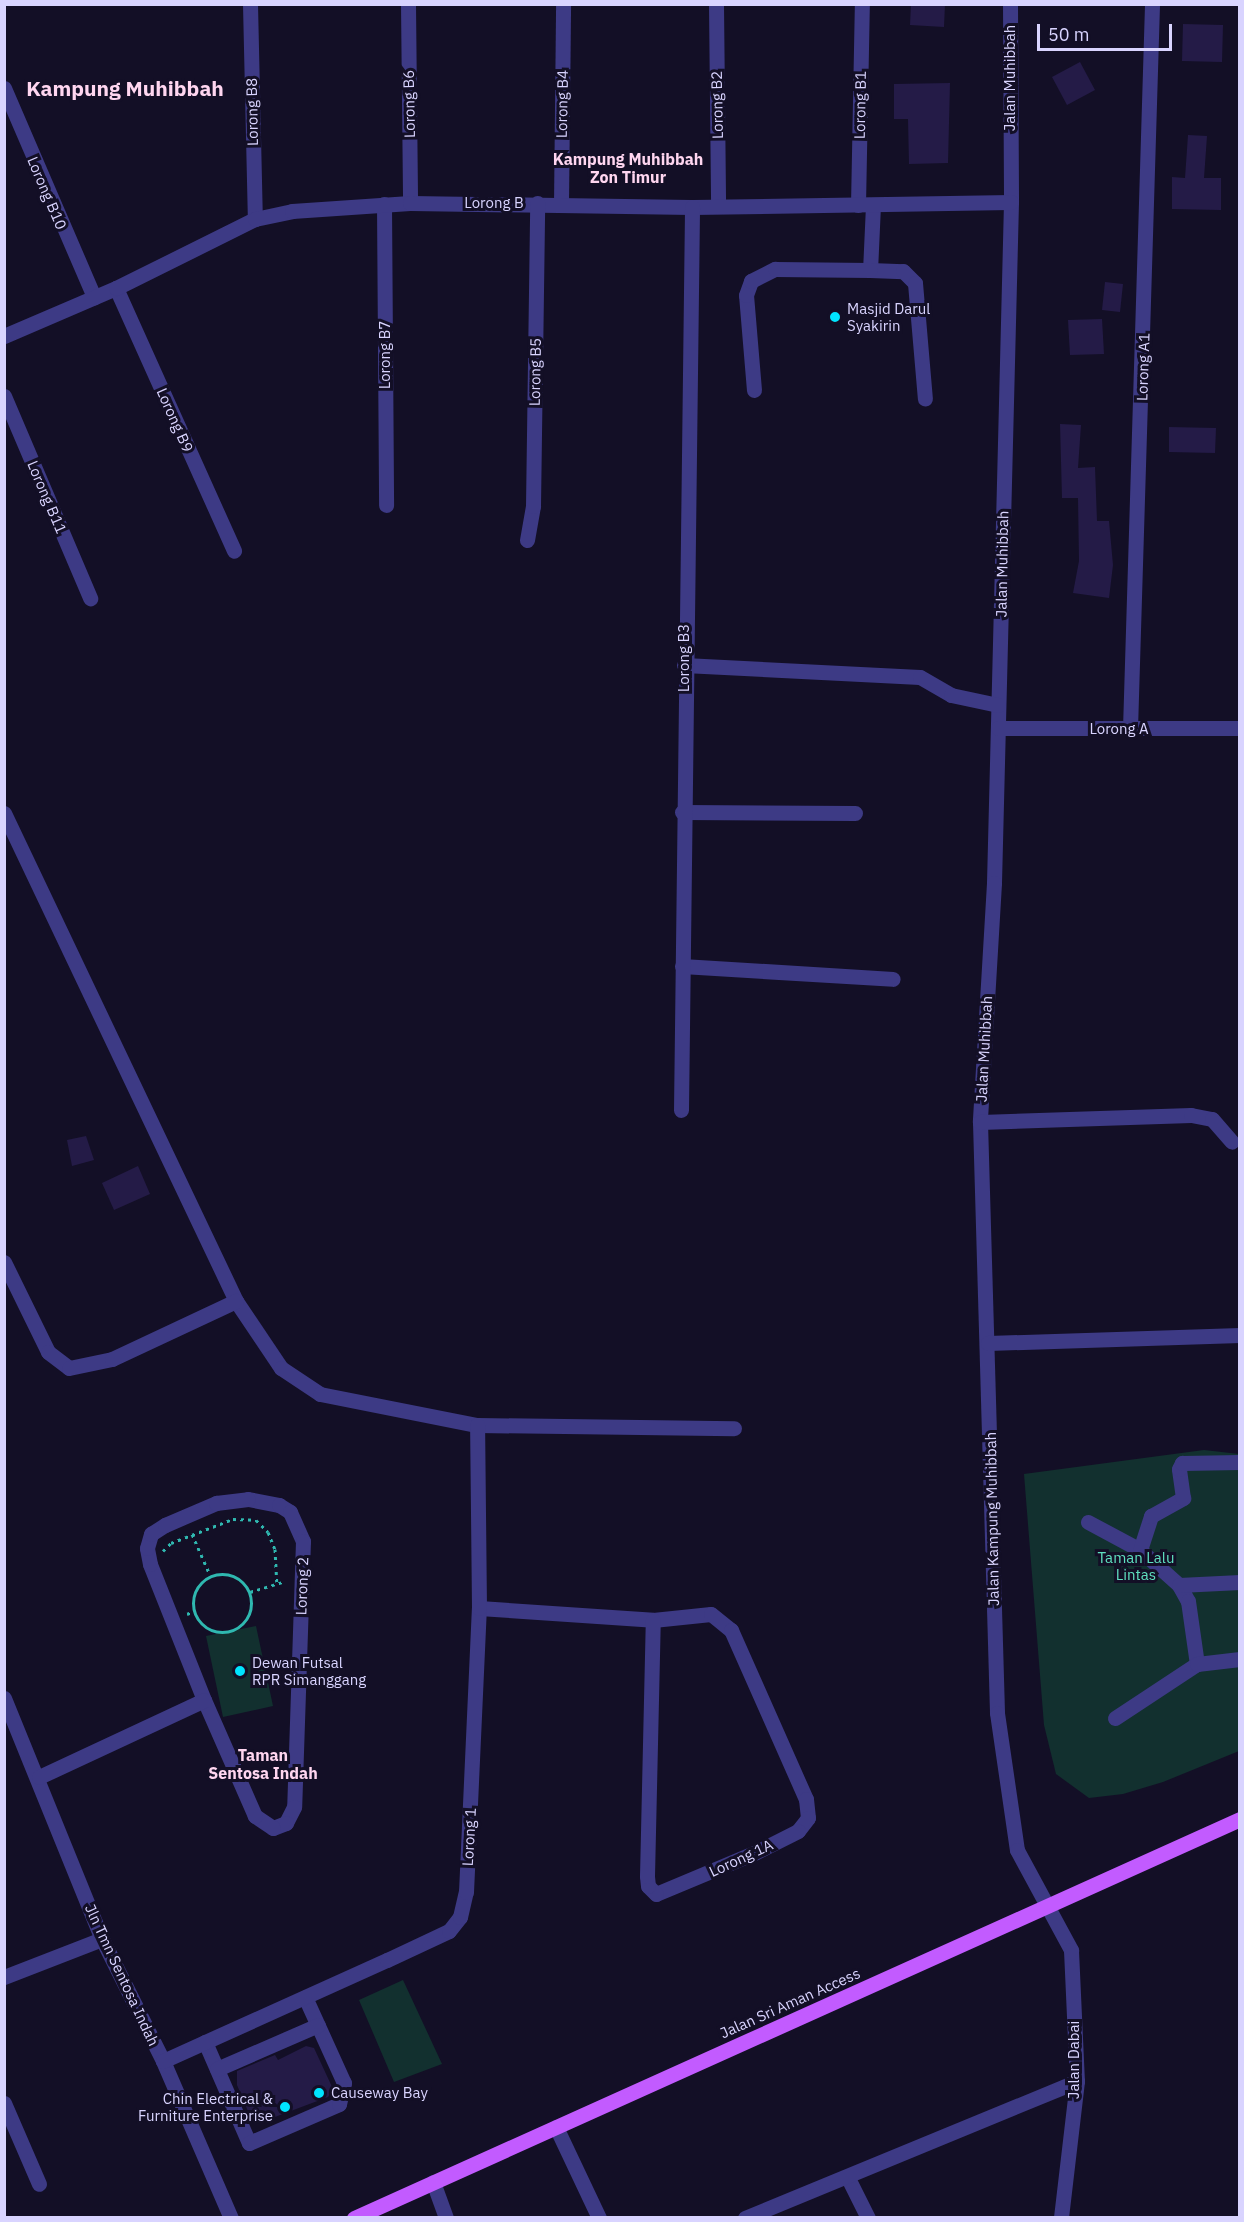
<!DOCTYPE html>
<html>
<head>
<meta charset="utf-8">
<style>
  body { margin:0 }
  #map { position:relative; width:1244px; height:2222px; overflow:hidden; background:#130f26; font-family:"IBM Plex Sans",sans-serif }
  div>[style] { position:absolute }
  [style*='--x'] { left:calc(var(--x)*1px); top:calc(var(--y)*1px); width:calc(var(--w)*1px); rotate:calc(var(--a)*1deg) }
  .green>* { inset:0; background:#12302f }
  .building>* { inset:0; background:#241b47 }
  .path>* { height:3px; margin-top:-1.5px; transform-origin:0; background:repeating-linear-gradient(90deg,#2fb8b0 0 3px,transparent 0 7.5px) }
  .path>.ring { margin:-1.5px; padding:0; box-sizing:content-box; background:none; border:3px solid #2fb8b0; border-radius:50% }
  .minor>* { height:15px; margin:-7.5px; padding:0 7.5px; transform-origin:7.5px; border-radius:7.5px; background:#3d3a85 }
  .major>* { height:15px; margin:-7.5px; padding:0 7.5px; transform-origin:7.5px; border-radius:7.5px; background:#c25bff }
  .dots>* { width:16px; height:16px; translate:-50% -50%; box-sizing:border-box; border:3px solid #130f26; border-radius:50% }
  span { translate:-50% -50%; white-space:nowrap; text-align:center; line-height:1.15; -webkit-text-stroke:6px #130f26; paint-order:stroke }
  .street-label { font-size:15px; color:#d9d4ff }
  .poi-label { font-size:15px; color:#d9d4ff }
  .left { translate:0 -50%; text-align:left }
  .right { translate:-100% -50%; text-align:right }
  .park-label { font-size:15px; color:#5fe0c0 }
  .neighbourhood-label { font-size:16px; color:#ffd6f0; font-weight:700 }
  .district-label { font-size:21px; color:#ffd6f0; font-weight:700 }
  .frame { position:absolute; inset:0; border:6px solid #d9d4ff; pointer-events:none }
  .scale { position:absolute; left:1037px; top:24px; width:135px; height:27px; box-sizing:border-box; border:3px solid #d9d4ff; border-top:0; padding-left:8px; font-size:18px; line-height:21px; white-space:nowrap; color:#d9d4ff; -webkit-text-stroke:4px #130f26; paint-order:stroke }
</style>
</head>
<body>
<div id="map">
  <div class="green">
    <i style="clip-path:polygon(1204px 1450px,1239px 1454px,1239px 1751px,1163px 1782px,1123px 1794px,1089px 1798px,1056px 1774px,1044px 1725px,1024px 1474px)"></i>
    <i style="clip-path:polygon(256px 1626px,273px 1706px,223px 1717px,206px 1636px)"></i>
    <i style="clip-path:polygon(403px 1980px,442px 2064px,394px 2082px,359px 2000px)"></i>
  </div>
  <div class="building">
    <i style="clip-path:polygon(911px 4px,945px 4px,944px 27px,910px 25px)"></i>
    <i style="clip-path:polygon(1183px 24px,1223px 25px,1222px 62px,1182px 61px)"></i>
    <i style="clip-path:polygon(1080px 62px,1095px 90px,1067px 105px,1052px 77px)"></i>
    <i style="clip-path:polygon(950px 83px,948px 163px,909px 164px,908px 119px,894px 119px,894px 84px)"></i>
    <i style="clip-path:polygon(1188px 135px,1207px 136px,1204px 178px,1221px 178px,1221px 210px,1172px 209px,1172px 177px,1185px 178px)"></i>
    <i style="clip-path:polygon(1105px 282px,1123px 284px,1120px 312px,1102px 310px)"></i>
    <i style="clip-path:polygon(1102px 319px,1104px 354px,1070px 355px,1068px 320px)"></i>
    <i style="clip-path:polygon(1060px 424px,1081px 425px,1078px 468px,1095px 467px,1097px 521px,1109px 521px,1113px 565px,1109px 598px,1073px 593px,1079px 561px,1078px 498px,1062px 498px)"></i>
    <i style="clip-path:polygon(1169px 427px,1216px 428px,1215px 453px,1169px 452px)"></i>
    <i style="clip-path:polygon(86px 1136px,94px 1160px,72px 1166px,67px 1140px)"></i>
    <i style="clip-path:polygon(138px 1166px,150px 1194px,114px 1210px,102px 1183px)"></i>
    <i style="clip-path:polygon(306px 2046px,314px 2048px,333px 2089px,328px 2097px,259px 2123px,252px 2121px,237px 2085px,237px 2071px,275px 2055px,278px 2060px)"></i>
  </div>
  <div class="path">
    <i style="--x:192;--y:1534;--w:45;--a:66.3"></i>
    <i style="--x:163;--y:1551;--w:11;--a:-45"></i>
    <i style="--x:171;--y:1543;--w:66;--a:-21.2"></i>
    <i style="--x:233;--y:1519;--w:23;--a:2"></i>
    <i style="--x:256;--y:1520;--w:17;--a:45"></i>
    <i style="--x:268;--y:1532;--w:18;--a:68"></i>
    <i style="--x:275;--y:1549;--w:33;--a:87"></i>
    <i class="ring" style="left:193px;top:1574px;width:55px;height:55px"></i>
    <i style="--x:250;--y:1592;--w:37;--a:-17"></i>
    <i style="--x:187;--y:1614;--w:8;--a:-23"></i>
  </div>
  <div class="minor">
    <i style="--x:250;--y:4;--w:215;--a:88.7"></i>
    <i style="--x:408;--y:4;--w:199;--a:89.4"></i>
    <i style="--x:716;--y:4;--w:201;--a:89.4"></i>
    <i style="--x:1010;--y:4;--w:198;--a:89.7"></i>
    <i style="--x:1011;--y:202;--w:681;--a:91.43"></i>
    <i style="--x:994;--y:883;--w:239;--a:93.4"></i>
    <i style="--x:980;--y:1122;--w:591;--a:88.35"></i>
    <i style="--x:997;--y:1713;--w:138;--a:81.7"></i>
    <i style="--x:1017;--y:1850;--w:114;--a:61.6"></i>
    <i style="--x:1071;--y:1950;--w:131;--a:87.4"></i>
    <i style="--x:1077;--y:2081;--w:138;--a:96.7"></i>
    <i style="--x:4;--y:88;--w:228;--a:66.7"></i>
    <i style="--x:384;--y:204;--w:301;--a:89.6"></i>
    <i style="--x:561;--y:204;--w:200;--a:-89.4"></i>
    <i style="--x:858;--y:205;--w:201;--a:-88.9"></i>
    <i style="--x:873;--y:205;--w:65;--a:92.6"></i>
    <i style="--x:870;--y:270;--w:33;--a:2"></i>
    <i style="--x:903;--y:271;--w:17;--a:45"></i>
    <i style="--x:915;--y:283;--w:116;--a:85.1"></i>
    <i style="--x:116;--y:288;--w:288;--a:65.8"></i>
    <i style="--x:4;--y:336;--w:122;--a:-23.2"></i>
    <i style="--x:116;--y:288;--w:155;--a:-26.4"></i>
    <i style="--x:255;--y:219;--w:38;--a:-12"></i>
    <i style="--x:292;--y:211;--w:118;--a:-3.9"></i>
    <i style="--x:410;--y:203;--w:282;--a:0.8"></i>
    <i style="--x:692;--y:207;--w:319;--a:-0.9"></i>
    <i style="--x:754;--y:390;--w:95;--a:-94.8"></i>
    <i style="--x:746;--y:295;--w:15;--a:-70"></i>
    <i style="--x:751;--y:281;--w:27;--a:-27"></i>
    <i style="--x:775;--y:269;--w:95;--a:0.6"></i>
    <i style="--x:4;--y:396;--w:220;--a:66.9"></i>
    <i style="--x:527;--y:540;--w:35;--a:-80"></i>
    <i style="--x:533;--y:506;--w:303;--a:-89.2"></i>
    <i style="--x:684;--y:665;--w:236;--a:2.9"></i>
    <i style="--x:920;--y:677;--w:36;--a:30"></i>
    <i style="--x:951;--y:695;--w:48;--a:12"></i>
    <i style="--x:998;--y:728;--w:242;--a:0"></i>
    <i style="--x:1130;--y:729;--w:725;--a:-88.26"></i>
    <i style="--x:682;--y:812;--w:173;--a:0.3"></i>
    <i style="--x:4;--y:813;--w:540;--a:64.57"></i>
    <i style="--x:236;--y:1301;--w:81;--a:56.1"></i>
    <i style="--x:281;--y:1368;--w:47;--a:33.7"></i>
    <i style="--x:320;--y:1394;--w:160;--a:11.2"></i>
    <i style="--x:477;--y:1425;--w:257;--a:0.7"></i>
    <i style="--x:682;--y:966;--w:211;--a:3.5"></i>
    <i style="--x:681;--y:1110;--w:903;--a:-89.3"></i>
    <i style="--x:980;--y:1122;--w:211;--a:-1.9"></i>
    <i style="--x:1191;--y:1115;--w:21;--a:11"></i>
    <i style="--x:1212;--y:1119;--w:30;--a:49"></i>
    <i style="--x:4;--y:1262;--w:100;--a:63.9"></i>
    <i style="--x:48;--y:1352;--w:26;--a:37"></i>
    <i style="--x:69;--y:1368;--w:44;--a:-11.8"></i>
    <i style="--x:112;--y:1359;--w:137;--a:-25.1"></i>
    <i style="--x:988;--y:1343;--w:252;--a:-1.8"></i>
    <i style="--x:248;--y:1499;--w:32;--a:11"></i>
    <i style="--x:279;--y:1505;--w:13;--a:32"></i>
    <i style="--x:290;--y:1512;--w:32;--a:66"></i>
    <i style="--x:303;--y:1541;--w:266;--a:91.9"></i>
    <i style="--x:294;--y:1807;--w:18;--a:117"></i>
    <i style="--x:286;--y:1823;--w:14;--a:159"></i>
    <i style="--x:273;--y:1828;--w:22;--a:-146"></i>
    <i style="--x:255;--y:1816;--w:127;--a:-113.7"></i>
    <i style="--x:204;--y:1700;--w:146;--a:-111.7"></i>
    <i style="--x:150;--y:1564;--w:16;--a:-101"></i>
    <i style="--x:147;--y:1548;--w:15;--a:-74"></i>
    <i style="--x:151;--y:1534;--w:17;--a:-33"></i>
    <i style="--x:165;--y:1525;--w:56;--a:-23.3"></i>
    <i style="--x:216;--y:1503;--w:32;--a:-7"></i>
    <i style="--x:1088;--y:1522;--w:59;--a:28.3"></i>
    <i style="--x:1140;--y:1550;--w:52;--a:41.9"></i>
    <i style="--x:1179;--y:1585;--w:18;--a:61"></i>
    <i style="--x:1188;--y:1601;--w:64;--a:81.9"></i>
    <i style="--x:1140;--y:1550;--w:36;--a:-72"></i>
    <i style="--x:1151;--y:1516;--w:37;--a:-29"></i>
    <i style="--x:1183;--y:1498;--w:29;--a:-98"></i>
    <i style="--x:1179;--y:1469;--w:7;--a:-63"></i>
    <i style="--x:1182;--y:1463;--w:58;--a:-1"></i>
    <i style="--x:1179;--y:1585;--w:61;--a:-2.8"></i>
    <i style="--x:479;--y:1608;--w:174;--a:3.9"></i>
    <i style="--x:653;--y:1620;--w:58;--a:-5.9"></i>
    <i style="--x:711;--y:1614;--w:26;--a:39"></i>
    <i style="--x:731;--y:1630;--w:185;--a:66.1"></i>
    <i style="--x:806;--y:1799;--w:19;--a:84"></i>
    <i style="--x:808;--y:1818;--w:16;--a:128"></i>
    <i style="--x:798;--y:1831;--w:49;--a:153.4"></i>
    <i style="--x:754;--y:1853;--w:106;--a:157.3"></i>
    <i style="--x:656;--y:1894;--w:11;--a:-135"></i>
    <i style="--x:648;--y:1886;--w:10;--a:-96"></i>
    <i style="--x:647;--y:1876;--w:256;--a:-88.7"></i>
    <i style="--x:4;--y:1698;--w:260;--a:67.9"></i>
    <i style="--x:102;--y:1939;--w:136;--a:63.4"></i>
    <i style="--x:163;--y:2061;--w:171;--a:66.6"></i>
    <i style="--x:1115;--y:1718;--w:98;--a:-33.4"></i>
    <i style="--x:1197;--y:1664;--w:43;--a:-6.6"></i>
    <i style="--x:39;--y:1777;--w:182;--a:-25"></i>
    <i style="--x:4;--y:1977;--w:105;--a:-21.2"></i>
    <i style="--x:205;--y:2042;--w:110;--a:66.5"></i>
    <i style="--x:249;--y:2143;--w:98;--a:-23.4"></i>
    <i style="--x:339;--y:2104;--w:22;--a:-77"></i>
    <i style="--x:344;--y:2083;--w:94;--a:-114.4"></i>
    <i style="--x:163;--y:2061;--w:246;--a:-24.3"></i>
    <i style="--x:387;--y:1960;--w:68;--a:-25.1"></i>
    <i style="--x:449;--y:1931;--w:18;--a:-52"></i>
    <i style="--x:460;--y:1917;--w:26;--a:-77"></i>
    <i style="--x:466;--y:1892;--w:284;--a:-87.4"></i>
    <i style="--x:479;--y:1608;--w:183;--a:-90.6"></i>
    <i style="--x:217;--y:2069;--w:110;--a:-23.5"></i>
    <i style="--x:4;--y:2103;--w:88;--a:66.6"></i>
    <i style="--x:556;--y:2127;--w:101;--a:64.7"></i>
    <i style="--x:848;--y:2178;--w:45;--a:63.4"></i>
    <i style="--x:433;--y:2182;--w:38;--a:70"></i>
    <i style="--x:745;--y:2218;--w:359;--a:-22.4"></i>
  </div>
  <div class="major">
    <i style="--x:354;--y:2218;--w:972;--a:-24.24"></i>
  </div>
  <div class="dots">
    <i style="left:835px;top:317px;background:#00e5ff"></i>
    <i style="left:240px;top:1671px;background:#00e5ff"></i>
    <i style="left:319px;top:2093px;background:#00e5ff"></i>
    <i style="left:285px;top:2107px;background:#00e5ff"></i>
  </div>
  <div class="street-label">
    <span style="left:1010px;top:78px;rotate:-90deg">Jalan Muhibbah</span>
    <span style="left:409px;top:104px;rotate:-91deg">Lorong B6</span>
    <span style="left:562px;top:104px;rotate:-89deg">Lorong B4</span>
    <span style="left:717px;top:105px;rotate:-91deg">Lorong B2</span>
    <span style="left:860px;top:105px;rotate:-89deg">Lorong B1</span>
    <span style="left:252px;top:112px;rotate:-91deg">Lorong B8</span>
    <span style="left:47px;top:193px;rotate:67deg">Lorong B10</span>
    <span style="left:494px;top:203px">Lorong B</span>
    <span style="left:385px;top:355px;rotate:-90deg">Lorong B7</span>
    <span style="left:1143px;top:367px;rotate:-88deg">Lorong A1</span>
    <span style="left:535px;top:372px;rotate:-89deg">Lorong B5</span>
    <span style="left:175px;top:420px;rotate:66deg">Lorong B9</span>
    <span style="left:47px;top:497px;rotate:67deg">Lorong B11</span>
    <span style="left:1002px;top:564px;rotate:-89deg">Jalan Muhibbah</span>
    <span style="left:684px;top:658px;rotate:-90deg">Lorong B3</span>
    <span style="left:1119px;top:729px">Lorong A</span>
    <span style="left:984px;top:1049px;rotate:-87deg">Jalan Muhibbah</span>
    <span style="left:992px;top:1519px;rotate:-91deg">Jalan Kampung Muhibbah</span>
    <span style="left:302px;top:1586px;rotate:-88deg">Lorong 2</span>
    <span style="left:469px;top:1837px;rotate:-87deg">Lorong 1</span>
    <span style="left:741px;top:1858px;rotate:-25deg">Lorong 1A</span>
    <span style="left:122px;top:1975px;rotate:65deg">Jln Tmn Sentosa Indah</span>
    <span style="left:790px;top:2003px;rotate:-24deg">Jalan Sri Aman Access</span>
    <span style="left:1074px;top:2060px;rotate:-90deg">Jalan Dabai</span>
  </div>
  <div class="poi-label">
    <span class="left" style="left:847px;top:317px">Masjid Darul<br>Syakirin</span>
    <span class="left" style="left:252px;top:1671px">Dewan Futsal<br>RPR Simanggang</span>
    <span class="left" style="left:331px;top:2093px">Causeway Bay</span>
    <span class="right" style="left:273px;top:2107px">Chin Electrical &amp;<br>Furniture Enterprise</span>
  </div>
  <div class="park-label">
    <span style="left:1136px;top:1566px">Taman Lalu<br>Lintas</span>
  </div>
  <div class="neighbourhood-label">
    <span style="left:628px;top:168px">Kampung Muhibbah<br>Zon Timur</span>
    <span style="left:263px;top:1764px">Taman<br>Sentosa Indah</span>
  </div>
  <div class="district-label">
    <span style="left:125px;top:88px">Kampung Muhibbah</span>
  </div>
  <div class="frame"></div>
  <div class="scale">50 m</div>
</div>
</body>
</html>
